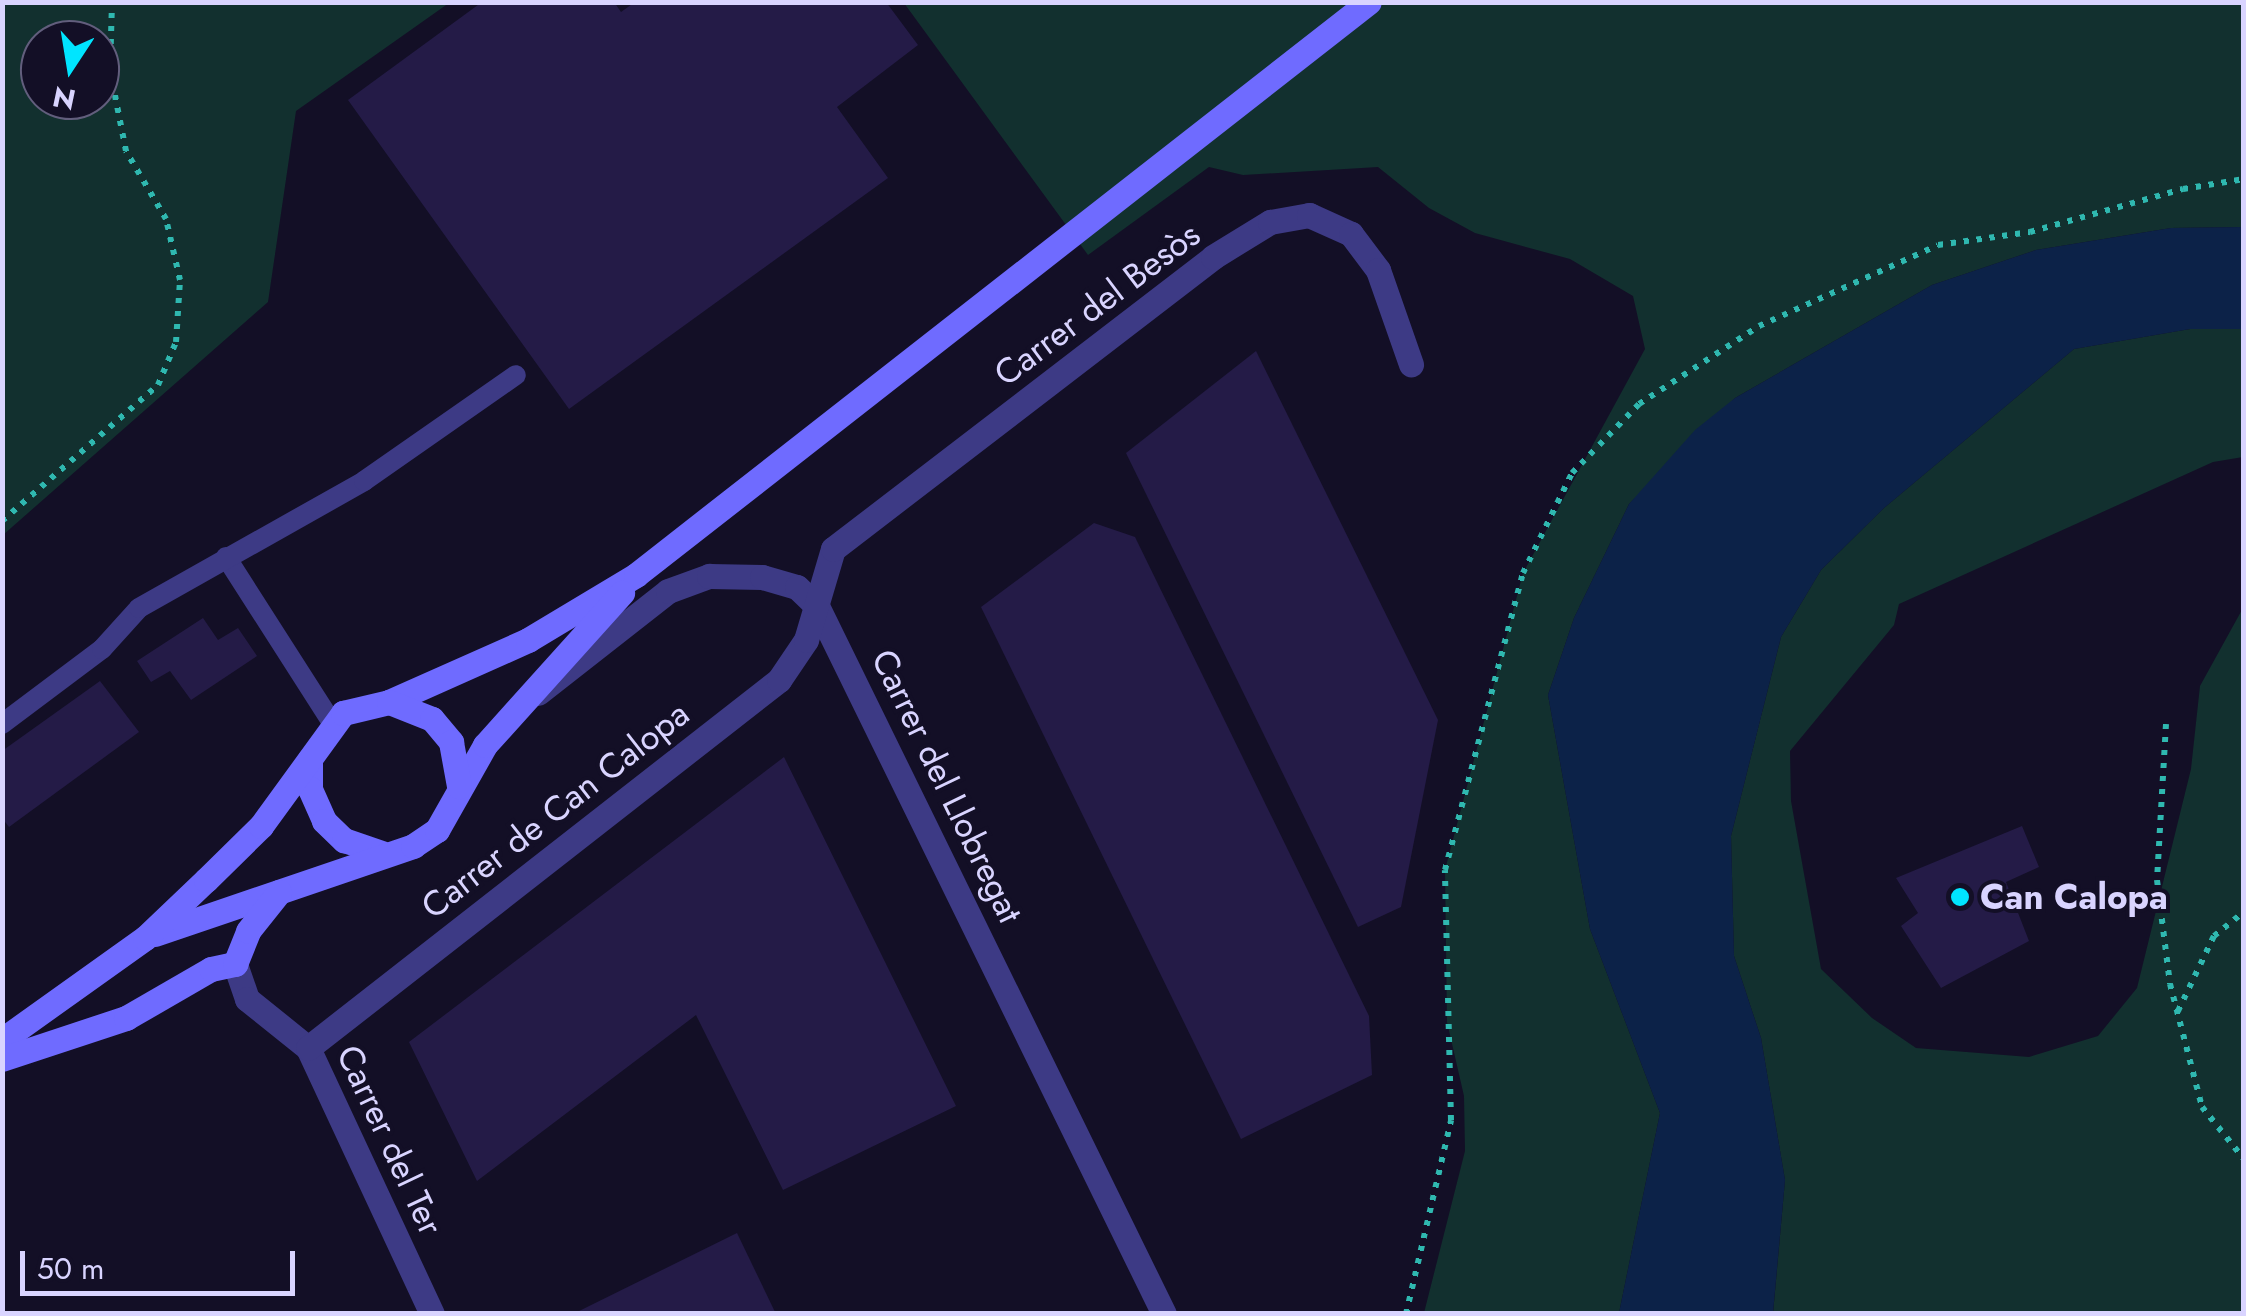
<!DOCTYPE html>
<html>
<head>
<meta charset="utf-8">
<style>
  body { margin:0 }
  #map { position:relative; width:2246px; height:1316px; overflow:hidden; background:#130f26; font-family:Jost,sans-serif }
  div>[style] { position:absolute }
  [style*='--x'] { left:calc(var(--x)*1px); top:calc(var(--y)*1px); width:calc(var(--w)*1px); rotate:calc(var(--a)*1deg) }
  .green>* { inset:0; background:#12302f }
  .water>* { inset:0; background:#0c2248 }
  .building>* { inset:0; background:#241b47 }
  .path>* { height:6px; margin-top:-3px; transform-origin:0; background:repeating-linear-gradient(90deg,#2fb8b0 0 5px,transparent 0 13px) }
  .lane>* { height:20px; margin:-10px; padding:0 10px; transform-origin:10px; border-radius:10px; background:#3d3a85 }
  .street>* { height:25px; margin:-12.5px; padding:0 12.5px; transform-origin:12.5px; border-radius:12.5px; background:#3d3a85 }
  .secondary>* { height:25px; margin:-12.5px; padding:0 12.5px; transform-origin:12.5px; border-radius:12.5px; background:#6f6bff }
  .dots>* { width:28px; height:28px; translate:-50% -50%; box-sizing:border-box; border:5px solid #130f26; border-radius:50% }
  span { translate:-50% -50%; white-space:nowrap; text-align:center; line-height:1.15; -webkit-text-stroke:8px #130f26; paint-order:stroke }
  .street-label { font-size:35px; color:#d9d4ff }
  .poi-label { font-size:35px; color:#d9d4ff; font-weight:700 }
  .left { translate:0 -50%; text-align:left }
  .frame { position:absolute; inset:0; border:5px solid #d9d4ff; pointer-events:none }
  .north { position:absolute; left:20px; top:20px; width:100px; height:100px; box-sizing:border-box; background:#130f26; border:2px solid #625e7d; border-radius:50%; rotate:192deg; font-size:28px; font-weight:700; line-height:40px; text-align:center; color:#d9d4ff }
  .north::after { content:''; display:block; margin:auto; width:35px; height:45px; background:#00e5ff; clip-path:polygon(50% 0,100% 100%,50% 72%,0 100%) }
  .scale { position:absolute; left:20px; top:1251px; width:275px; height:45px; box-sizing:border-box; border:5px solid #d9d4ff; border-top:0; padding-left:12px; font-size:30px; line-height:35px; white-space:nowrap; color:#d9d4ff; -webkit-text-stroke:8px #130f26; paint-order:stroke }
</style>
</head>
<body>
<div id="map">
  <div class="green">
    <i style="clip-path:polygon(evenodd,2px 3px,449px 3px,296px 111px,268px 302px,3px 535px,2px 3px,40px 40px,100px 40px,100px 100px,40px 100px,40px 40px)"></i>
    <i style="clip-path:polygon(904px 3px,2243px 3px,2243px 227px,2171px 228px,2036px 250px,1932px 285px,1735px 398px,1629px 504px,1574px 618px,1548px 695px,1590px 929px,1660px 1113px,1619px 1313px,1424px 1313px,1465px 1151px,1464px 1096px,1447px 1022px,1445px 870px,1523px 573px,1645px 349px,1633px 296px,1570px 259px,1475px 233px,1429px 208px,1378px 167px,1243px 175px,1209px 167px,1088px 255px)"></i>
    <i style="clip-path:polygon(2190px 329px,2243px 329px,2243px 457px,2213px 462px,1899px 604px,1894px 625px,1790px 751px,1791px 801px,1821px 969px,1872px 1018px,1916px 1048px,2029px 1057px,2098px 1036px,2137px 988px,2191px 769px,2200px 686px,2243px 608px,2243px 1313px,1773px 1314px,1785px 1180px,1761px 1038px,1734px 956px,1731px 836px,1781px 637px,1821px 570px,1884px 508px,2074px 349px)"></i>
  </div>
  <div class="water">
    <i style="clip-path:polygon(2243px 227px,2243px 329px,2190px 329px,2074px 349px,1884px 508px,1821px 570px,1781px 637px,1731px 836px,1734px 956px,1761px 1038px,1785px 1180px,1773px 1313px,1619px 1313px,1660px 1113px,1590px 929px,1548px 695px,1574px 618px,1629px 504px,1695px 430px,1735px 398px,1932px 285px,2036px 250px,2171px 228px)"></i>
  </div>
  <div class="building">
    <i style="clip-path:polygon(482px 2px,614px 2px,621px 12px,635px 2px,886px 2px,918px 45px,837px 107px,888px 178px,569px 409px,348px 100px)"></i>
    <i style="clip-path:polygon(1256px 351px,1438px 720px,1401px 907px,1358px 927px,1126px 453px)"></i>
    <i style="clip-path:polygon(1094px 523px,1135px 537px,1369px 1016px,1372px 1075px,1241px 1139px,981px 607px)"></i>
    <i style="clip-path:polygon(203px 618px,218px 640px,238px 628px,257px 656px,191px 700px,170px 671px,151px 682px,137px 661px)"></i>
    <i style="clip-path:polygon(100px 681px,139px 732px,9px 827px,2px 818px,2px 751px)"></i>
    <i style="clip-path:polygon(784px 757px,956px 1106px,783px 1190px,696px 1015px,477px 1181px,409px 1042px)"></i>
    <i style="clip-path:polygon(2022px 826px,2039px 867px,2006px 882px,2029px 941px,1941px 988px,1901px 926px,1918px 913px,1896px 878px)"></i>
    <i style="clip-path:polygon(737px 1233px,776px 1314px,573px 1314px)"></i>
  </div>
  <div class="path">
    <i style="--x:2;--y:521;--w:207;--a:-41.1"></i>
    <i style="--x:158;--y:385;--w:47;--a:-67.3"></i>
    <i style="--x:176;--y:342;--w:62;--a:-86.3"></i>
    <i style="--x:180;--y:280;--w:63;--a:-102.9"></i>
    <i style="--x:166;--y:219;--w:79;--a:-120.5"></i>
    <i style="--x:126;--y:151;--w:83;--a:-101.2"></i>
    <i style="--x:110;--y:70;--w:68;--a:-88.3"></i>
    <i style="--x:2166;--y:724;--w:156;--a:93.3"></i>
    <i style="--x:2157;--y:880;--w:105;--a:82.9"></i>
    <i style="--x:2170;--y:984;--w:127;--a:75.4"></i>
    <i style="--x:2202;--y:1107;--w:67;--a:51.1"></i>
    <i style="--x:2178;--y:1011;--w:83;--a:-64.4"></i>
    <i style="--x:2214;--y:936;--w:38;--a:-39"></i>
    <i style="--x:1406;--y:1314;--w:199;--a:-76.9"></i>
    <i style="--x:1451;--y:1120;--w:250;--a:-91.4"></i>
    <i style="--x:1445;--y:870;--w:307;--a:-75.3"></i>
    <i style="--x:1523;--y:573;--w:111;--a:-63.9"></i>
    <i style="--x:1572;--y:473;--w:96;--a:-45.8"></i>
    <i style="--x:1639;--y:404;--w:143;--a:-33"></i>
    <i style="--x:1759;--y:326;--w:196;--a:-24.3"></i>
    <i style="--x:1938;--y:245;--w:93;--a:-8"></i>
    <i style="--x:2030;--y:232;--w:159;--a:-15.7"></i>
    <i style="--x:2183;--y:189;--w:62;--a:-9.3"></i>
  </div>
  <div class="lane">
    <i style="--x:226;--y:557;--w:197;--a:57.4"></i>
    <i style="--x:2;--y:724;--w:125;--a:-36.9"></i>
    <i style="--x:102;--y:649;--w:55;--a:-47.9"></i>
    <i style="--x:139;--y:608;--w:258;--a:-29.4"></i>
    <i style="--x:364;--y:481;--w:185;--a:-34.9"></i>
  </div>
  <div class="street">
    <i style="--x:538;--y:693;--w:165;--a:-38.1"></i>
    <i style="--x:668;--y:591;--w:44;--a:-20.1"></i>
    <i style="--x:709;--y:576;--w:53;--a:1.1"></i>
    <i style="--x:762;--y:577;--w:36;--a:16"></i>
    <i style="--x:797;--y:587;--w:28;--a:44"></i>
    <i style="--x:817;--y:606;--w:788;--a:63.89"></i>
    <i style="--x:235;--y:964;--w:37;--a:71"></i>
    <i style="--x:247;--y:999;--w:78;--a:38.8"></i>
    <i style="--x:308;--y:1048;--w:293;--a:65"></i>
    <i style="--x:308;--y:1048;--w:598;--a:-38"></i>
    <i style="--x:779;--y:680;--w:48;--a:-56"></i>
    <i style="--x:806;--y:640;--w:95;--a:-73.5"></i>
    <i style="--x:833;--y:549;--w:479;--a:-37.5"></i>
    <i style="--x:1213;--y:257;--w:67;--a:-31.6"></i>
    <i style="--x:1270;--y:222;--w:40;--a:-10"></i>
    <i style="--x:1309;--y:215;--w:46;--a:24.3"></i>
    <i style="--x:1351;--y:234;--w:45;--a:53.1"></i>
    <i style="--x:1378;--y:270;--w:100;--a:70.7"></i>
  </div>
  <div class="secondary">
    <i style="--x:389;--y:702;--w:152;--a:-24"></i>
    <i style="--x:528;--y:640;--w:126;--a:-31"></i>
    <i style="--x:636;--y:575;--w:930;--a:-38.02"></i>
    <i style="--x:310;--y:759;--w:30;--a:90"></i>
    <i style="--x:310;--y:789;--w:35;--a:66"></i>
    <i style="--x:324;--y:821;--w:28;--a:44"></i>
    <i style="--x:344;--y:840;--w:40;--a:18.9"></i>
    <i style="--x:155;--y:934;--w:273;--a:-18.8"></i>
    <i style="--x:413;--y:846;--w:29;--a:-34"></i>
    <i style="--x:437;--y:830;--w:98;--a:-60.5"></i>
    <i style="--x:485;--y:745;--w:205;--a:-48"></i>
    <i style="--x:2;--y:1040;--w:176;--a:-35.5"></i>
    <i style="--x:145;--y:938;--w:84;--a:-43.6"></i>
    <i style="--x:206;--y:880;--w:77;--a:-44.5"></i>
    <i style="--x:261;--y:826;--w:140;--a:-54"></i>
    <i style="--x:343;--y:713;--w:47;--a:-13.4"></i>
    <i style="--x:389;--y:702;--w:46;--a:21.6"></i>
    <i style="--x:432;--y:719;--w:30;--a:50"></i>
    <i style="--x:451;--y:742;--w:45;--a:79.7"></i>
    <i style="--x:2;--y:1059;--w:131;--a:-18.3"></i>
    <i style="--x:126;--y:1018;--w:98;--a:-30"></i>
    <i style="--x:211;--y:969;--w:25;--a:-12"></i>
    <i style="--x:235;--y:964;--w:35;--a:-68"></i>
    <i style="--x:248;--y:931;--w:50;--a:-51.5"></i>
  </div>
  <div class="dots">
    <i style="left:1960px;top:897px;background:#00e5ff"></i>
  </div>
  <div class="street-label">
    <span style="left:1097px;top:304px;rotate:-37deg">Carrer del Besòs</span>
    <span style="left:947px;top:786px;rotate:64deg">Carrer del Llobregat</span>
    <span style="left:555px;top:810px;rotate:-38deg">Carrer de Can Calopa</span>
    <span style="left:390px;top:1140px;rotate:65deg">Carrer del Ter</span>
  </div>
  <div class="poi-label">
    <span class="left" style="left:1980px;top:897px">Can Calopa</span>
  </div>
  <div class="frame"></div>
  <div class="north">N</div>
  <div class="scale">50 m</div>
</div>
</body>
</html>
